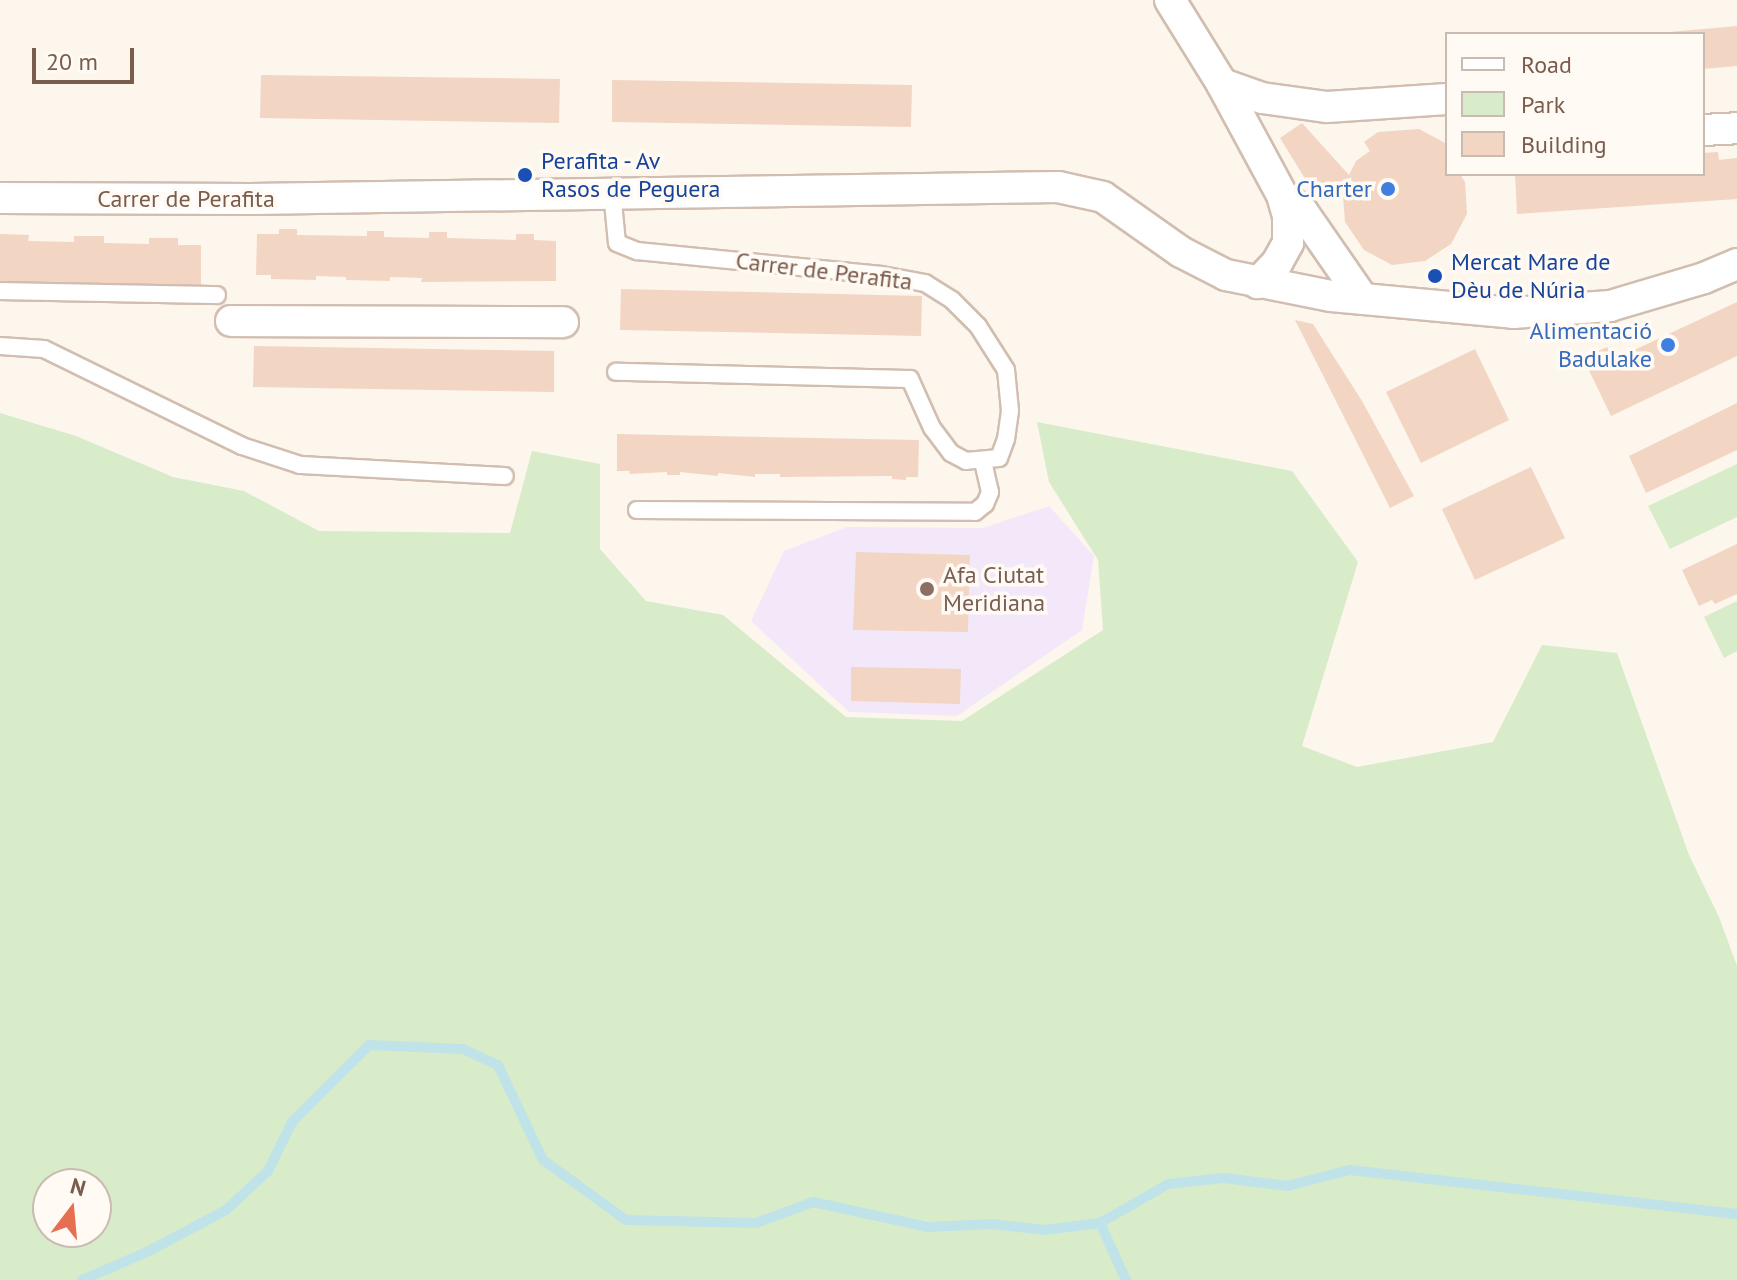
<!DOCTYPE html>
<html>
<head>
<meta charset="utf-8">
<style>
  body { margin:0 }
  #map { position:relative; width:1737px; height:1280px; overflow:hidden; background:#fdf6ec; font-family:"PT Sans",sans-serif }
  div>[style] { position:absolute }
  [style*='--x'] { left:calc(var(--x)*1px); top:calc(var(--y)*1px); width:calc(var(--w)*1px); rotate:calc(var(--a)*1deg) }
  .education>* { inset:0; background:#f3e8fa }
  .green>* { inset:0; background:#d8ecc9 }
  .stream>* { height:10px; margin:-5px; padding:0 5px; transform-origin:5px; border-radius:5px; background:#bfe3e8 }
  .building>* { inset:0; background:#f3d5c3 }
  .roads { filter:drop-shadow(2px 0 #d1beb0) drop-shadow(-2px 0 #d1beb0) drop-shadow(0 2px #d1beb0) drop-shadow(0 -2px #d1beb0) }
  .service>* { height:16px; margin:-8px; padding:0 8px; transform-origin:8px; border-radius:8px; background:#fff }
  .minor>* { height:30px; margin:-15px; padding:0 15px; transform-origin:15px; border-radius:15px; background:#fff }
  .dots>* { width:22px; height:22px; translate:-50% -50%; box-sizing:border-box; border:4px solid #fffaf3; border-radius:50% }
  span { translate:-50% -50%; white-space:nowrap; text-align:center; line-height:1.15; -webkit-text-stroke:7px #fffaf3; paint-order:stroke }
  .transit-label { font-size:24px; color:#164399 }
  .left { translate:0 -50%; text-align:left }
  .shop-label { font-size:24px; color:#366cbe }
  .right { translate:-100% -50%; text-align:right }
  .street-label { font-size:24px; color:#7a5c4d }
  .education-label { font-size:24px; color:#785e54 }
  .legend { position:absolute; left:1445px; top:32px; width:260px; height:144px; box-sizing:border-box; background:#fffaf3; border:2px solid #cabbb1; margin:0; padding:10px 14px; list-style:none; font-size:24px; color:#7a5c4d }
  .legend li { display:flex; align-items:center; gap:16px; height:40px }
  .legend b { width:40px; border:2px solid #cabbb1 }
  .north { position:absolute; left:32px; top:1168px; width:80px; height:80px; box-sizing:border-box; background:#fffaf3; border:2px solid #cabbb1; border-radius:50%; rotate:16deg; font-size:22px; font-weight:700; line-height:32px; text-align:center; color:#7a5c4d }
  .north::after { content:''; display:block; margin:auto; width:28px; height:36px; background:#e76f51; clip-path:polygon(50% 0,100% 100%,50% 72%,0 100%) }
  .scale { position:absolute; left:32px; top:48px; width:102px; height:36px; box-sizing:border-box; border:4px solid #7a5c4d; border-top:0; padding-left:10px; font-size:24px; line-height:28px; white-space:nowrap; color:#7a5c4d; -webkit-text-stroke:6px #fffaf3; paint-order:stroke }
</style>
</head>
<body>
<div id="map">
  <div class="education">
    <i style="clip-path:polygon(1049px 506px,1094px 556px,1082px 630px,957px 716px,849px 712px,751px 621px,784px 551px,847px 527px,983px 528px)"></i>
  </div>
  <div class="green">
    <i style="clip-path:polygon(evenodd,0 413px,76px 436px,173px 477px,244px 491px,319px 531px,510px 533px,532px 451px,600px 464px,600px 549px,646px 601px,723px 615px,846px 717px,962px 721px,1103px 630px,1098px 560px,1049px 482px,1037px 422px,1292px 471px,1358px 562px,1302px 746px,1357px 767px,1493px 742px,1542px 645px,1617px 653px,1689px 855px,1719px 917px,1737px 966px,1737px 1280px,0 1280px,0 413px,48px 1184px,96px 1184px,96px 1232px,48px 1232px,48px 1184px)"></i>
    <i style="clip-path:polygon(1737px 464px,1737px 517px,1670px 549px,1648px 506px)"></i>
    <i style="clip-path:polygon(1737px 601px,1737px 651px,1724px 658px,1704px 617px)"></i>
  </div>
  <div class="stream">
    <i style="--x:1100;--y:1223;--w:63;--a:65.5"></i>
    <i style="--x:82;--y:1280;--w:71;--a:-23.3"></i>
    <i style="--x:147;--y:1252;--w:89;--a:-28"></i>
    <i style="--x:226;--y:1210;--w:57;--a:-42.9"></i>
    <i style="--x:268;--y:1171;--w:55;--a:-63.9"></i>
    <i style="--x:292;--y:1122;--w:109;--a:-45"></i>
    <i style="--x:369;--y:1045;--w:94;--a:2.4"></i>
    <i style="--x:463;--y:1049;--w:38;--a:25"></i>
    <i style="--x:498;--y:1065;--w:105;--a:64.7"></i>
    <i style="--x:543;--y:1160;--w:102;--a:35.9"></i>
    <i style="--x:626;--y:1220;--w:130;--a:1.3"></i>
    <i style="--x:756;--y:1223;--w:61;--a:-20.2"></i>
    <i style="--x:813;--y:1202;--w:118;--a:12.3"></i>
    <i style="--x:928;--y:1227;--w:63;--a:-2.7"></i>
    <i style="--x:991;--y:1224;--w:54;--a:6.3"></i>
    <i style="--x:1045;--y:1230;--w:55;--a:-7.3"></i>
    <i style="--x:1100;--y:1223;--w:78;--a:-29.8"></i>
    <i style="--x:1168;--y:1184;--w:56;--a:-6.1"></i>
    <i style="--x:1224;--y:1178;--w:64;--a:7.2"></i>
    <i style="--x:1287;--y:1186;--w:65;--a:-14.3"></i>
    <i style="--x:1350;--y:1170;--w:389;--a:6.5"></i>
  </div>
  <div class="building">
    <i style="clip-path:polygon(1737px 26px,1737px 66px,1703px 69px,1703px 34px,1646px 34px)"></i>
    <i style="clip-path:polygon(261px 75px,560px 79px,559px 123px,260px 118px)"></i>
    <i style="clip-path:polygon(612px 80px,912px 85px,911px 127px,612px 122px)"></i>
    <i style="clip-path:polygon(1302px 123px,1349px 175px,1356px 161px,1370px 151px,1364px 142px,1378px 132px,1419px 129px,1447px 144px,1447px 174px,1460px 174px,1465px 182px,1467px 214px,1451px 244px,1425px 261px,1392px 265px,1364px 250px,1345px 222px,1343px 196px,1317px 198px,1280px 138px)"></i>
    <i style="clip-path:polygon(1718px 152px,1719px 160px,1737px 158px,1737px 199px,1517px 214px,1515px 174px,1703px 174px,1703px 153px)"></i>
    <i style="clip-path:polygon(279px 229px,297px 229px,297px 235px,367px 236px,367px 231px,384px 231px,384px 237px,429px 238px,429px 232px,447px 232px,447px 238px,516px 240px,516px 234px,534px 234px,534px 240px,556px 241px,556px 281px,421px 282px,422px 278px,390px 277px,390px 281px,346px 280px,346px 277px,316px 276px,316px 280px,271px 279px,271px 275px,256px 275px,257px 234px,279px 234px)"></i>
    <i style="clip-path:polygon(0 234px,29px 235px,28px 241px,74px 242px,74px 236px,104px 236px,104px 243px,149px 244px,149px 238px,178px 238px,178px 245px,201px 245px,201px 286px,0 282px)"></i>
    <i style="clip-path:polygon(621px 289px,922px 296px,921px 336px,620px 330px)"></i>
    <i style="clip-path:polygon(1737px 302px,1737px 356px,1611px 416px,1583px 358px,1607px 347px,1613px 360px)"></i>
    <i style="clip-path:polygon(1295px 320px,1313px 324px,1362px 401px,1414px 496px,1390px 508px)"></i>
    <i style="clip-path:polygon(254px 346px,554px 351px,554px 392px,253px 387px)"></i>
    <i style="clip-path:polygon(1475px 349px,1509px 420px,1421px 463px,1386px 392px)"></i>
    <i style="clip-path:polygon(1737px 403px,1737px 450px,1646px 493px,1629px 456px)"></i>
    <i style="clip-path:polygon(617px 434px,919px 440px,918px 477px,906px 477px,906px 480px,892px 479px,892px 476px,780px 477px,780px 474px,755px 474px,755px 477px,718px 473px,718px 476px,680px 472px,680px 475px,667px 475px,667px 472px,629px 474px,630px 471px,617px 471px)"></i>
    <i style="clip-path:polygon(1531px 467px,1565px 538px,1475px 580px,1442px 509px)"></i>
    <i style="clip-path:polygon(1737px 544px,1737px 594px,1715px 604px,1712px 600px,1699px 606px,1682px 570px)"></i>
    <i style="clip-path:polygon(856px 552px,970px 555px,968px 632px,853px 630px)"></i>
    <i style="clip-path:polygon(851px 667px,961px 669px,960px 704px,851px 701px)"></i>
  </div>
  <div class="roads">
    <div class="service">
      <i style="--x:612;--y:192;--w:51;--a:84.4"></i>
      <i style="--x:617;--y:243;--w:22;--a:22"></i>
      <i style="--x:637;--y:251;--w:246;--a:5.6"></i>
      <i style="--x:882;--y:275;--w:44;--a:10.5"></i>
      <i style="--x:925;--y:283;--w:32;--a:32"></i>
      <i style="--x:952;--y:300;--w:37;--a:45"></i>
      <i style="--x:978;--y:326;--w:52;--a:57.5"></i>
      <i style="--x:1006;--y:370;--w:41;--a:84.4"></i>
      <i style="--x:1010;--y:411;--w:28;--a:98"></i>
      <i style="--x:1006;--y:439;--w:20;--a:110"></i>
      <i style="--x:999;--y:458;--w:33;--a:175"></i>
      <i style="--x:966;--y:461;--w:17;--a:-152"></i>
      <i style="--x:951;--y:453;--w:31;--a:-127"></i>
      <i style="--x:932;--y:428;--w:54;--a:-114.2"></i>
      <i style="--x:910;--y:379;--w:294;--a:-178.6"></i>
      <i style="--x:0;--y:291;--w:217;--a:1.1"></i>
      <i style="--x:0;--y:346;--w:44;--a:3.9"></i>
      <i style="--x:44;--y:349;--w:220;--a:26.1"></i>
      <i style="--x:242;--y:446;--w:61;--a:18.1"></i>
      <i style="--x:300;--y:465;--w:205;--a:3.1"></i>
      <i style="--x:637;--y:510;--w:338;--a:0.3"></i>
      <i style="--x:975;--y:512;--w:13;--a:-39"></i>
      <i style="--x:985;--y:504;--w:13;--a:-67"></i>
      <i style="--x:990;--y:492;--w:31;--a:-103"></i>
    </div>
    <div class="minor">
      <i style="--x:1170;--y:0;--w:99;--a:58.2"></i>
      <i style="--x:1222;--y:84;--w:126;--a:61.6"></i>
      <i style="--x:1282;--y:195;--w:22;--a:74"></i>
      <i style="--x:1288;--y:216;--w:27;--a:90"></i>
      <i style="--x:1288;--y:243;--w:23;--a:119"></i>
      <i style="--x:1277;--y:263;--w:28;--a:134"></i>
      <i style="--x:1222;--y:84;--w:42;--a:19.3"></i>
      <i style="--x:1262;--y:98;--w:66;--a:7.9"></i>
      <i style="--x:1327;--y:107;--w:120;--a:-3.8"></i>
      <i style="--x:1703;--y:130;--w:34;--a:-3"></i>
      <i style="--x:1282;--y:195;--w:26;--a:39"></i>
      <i style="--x:1302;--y:211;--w:107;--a:55.3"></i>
      <i style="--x:0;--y:198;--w:251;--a:0.2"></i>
      <i style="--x:251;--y:199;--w:807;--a:-0.85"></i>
      <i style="--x:1058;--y:187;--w:46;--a:12.5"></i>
      <i style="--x:1103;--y:197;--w:95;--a:35.2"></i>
      <i style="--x:1181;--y:252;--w:51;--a:27.1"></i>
      <i style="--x:1226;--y:275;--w:107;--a:11.3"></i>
      <i style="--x:1331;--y:296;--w:183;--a:5.3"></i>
      <i style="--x:1513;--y:313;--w:97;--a:-4.1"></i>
      <i style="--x:1610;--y:306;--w:98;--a:-16.6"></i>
      <i style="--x:1704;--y:278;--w:36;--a:-23"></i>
      <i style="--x:231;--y:321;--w:332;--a:0.2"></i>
    </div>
  </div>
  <div class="dots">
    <i style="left:525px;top:175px;background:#1a4fb4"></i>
    <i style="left:1388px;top:189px;background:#3f7fe0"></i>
    <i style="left:1435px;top:276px;background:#1a4fb4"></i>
    <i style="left:1668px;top:345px;background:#3f7fe0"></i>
    <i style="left:927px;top:589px;background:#8d6e63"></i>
  </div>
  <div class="transit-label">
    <span class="left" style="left:541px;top:175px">Perafita - Av<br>Rasos de Peguera</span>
    <span class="left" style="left:1451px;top:276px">Mercat Mare de<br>Dèu de Núria</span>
  </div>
  <div class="shop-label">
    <span class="right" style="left:1372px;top:189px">Charter</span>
    <span class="right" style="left:1652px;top:345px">Alimentació<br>Badulake</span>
  </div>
  <div class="street-label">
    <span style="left:186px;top:199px">Carrer de Perafita</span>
    <span style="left:824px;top:271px;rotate:7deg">Carrer de Perafita</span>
  </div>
  <div class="education-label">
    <span class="left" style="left:943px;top:589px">Afa Ciutat<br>Meridiana</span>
  </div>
  <ul class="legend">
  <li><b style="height:10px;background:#fff"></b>Road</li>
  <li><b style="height:22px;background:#d8ecc9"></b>Park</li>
  <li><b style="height:22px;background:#f3d5c3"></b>Building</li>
  </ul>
  <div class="north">N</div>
  <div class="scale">20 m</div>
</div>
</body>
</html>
